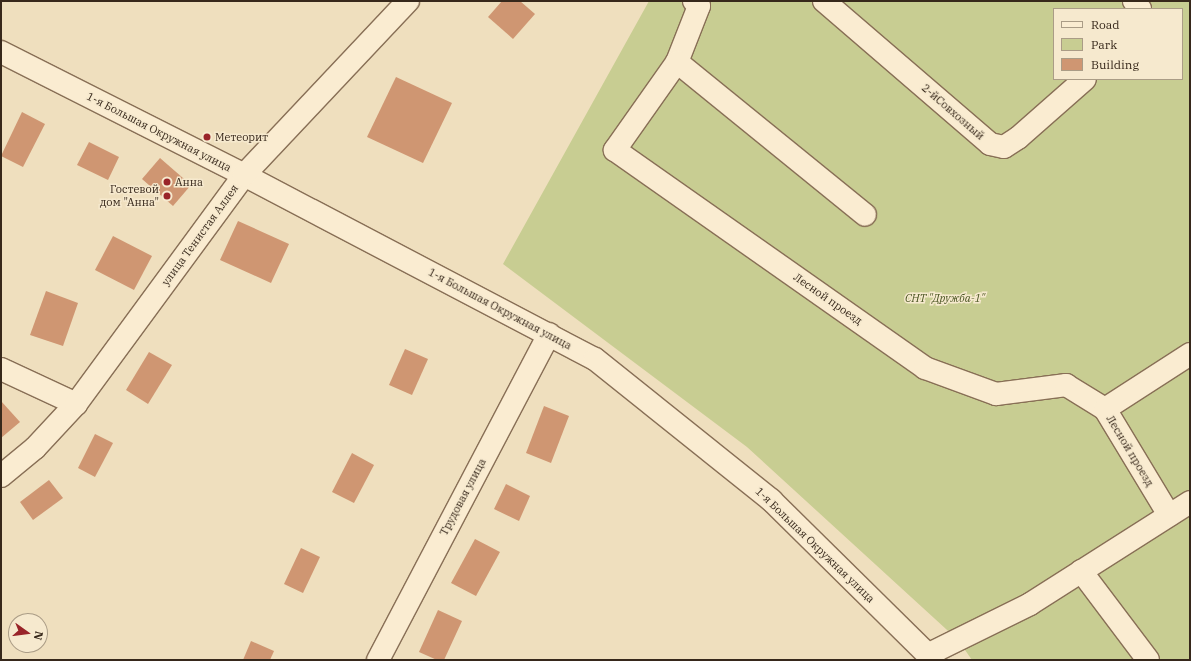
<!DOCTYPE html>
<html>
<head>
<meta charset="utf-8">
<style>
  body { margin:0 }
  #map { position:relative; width:1191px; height:661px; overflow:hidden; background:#efdfbe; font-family:"IBM Plex Serif",serif }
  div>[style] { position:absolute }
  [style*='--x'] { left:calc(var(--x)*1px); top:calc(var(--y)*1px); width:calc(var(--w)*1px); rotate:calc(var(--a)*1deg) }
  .green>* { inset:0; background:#c8cd92 }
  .building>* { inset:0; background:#cf9672 }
  .roads { filter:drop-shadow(1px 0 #886f56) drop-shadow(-1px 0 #886f56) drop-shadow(0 1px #886f56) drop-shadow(0 -1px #886f56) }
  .street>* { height:22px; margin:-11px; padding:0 11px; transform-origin:11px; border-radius:11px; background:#faecd1 }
  .secondary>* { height:22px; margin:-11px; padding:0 11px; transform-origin:11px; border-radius:11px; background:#faecd1 }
  .dots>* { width:11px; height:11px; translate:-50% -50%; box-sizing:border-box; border:2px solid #f6e9ce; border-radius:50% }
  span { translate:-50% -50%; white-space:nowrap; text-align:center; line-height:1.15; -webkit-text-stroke:3px #f6e9ce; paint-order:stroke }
  .street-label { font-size:11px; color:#37281b }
  .poi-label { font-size:11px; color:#37281b }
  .left { translate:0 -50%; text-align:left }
  .right { translate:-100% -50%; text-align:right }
  .park-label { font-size:11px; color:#495421; font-style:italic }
  .frame { position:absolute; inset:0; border:2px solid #37281b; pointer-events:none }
  .legend { position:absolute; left:1053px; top:8px; width:130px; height:72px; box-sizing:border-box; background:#f6e9ce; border:1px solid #aa9c86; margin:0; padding:5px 7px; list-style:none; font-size:12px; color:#37281b }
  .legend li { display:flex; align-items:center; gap:8px; height:20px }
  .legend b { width:20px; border:1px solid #aa9c86 }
  .north { position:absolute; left:8px; top:613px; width:40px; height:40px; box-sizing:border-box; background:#f6e9ce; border:1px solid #aa9c86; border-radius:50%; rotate:104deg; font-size:11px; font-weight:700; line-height:16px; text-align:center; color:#37281b }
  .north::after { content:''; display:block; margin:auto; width:14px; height:18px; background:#992429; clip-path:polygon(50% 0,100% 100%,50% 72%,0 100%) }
</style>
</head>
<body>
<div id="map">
  <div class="green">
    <i style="clip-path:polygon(evenodd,649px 1px,1190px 1px,1190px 660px,972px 660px,958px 640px,747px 447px,503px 264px,649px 1px,1054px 9px,1182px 9px,1182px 79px,1054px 79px,1054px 9px)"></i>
  </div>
  <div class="building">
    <i style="clip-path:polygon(502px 1px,520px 1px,535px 14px,513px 39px,488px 17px)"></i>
    <i style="clip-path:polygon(396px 77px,452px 103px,423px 163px,367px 137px)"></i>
    <i style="clip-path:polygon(22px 112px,45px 124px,23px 167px,1px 156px)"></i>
    <i style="clip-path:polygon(89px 142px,119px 157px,108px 180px,77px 165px)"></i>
    <i style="clip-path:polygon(160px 158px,191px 185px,173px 206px,142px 179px)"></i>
    <i style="clip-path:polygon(238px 221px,289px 244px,271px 283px,220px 260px)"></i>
    <i style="clip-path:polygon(113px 236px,152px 256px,134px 290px,95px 270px)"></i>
    <i style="clip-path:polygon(46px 291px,78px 303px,63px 346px,30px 335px)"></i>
    <i style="clip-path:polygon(405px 349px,428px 359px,412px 395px,389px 385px)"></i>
    <i style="clip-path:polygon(149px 352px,172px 365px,148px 404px,126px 390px)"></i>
    <i style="clip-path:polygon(1px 401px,20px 422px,1px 438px)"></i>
    <i style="clip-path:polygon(544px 406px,569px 416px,551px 463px,526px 453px)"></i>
    <i style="clip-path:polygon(95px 434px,113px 443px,95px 477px,78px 468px)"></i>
    <i style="clip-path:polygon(352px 453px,374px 465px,354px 503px,332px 492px)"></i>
    <i style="clip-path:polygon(49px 480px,63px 498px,33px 520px,20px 502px)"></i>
    <i style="clip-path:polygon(506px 484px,530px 496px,519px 521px,494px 509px)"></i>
    <i style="clip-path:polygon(475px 539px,500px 552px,476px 596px,451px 583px)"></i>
    <i style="clip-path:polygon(301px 548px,320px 557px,303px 593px,284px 584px)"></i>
    <i style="clip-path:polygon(438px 610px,462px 621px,444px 660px,437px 660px,419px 652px)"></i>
    <i style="clip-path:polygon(251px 641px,274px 651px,270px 660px,243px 660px)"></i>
  </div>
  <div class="roads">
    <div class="street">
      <i style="--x:694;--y:1;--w:7;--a:45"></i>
      <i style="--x:699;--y:6;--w:60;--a:111.4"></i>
      <i style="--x:677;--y:62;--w:108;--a:125.2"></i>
      <i style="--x:615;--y:150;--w:379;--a:35.1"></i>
      <i style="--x:925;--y:368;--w:76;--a:20.1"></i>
      <i style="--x:996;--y:394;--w:71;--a:-7.3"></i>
      <i style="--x:1066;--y:385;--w:46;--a:31.6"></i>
      <i style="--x:1105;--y:409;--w:124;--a:58.9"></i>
      <i style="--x:824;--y:1;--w:219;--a:40.7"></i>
      <i style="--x:990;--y:144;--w:14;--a:12"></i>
      <i style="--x:1004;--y:147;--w:17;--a:-33"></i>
      <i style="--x:1018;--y:138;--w:89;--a:-41.4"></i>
      <i style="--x:1134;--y:1;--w:10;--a:53"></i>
      <i style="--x:1;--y:52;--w:272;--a:26.8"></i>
      <i style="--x:677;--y:62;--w:242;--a:39.1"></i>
      <i style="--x:1;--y:369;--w:83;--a:25"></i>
      <i style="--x:1105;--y:409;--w:101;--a:-32.9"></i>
      <i style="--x:1081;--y:571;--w:111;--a:53"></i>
      <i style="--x:927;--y:655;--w:115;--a:-26.3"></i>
      <i style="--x:1030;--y:604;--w:190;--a:-32.5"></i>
      <i style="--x:378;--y:660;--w:368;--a:-62.3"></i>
    </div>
    <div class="secondary">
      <i style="--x:244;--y:175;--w:396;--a:27.7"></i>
      <i style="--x:595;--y:359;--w:226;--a:38.7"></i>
      <i style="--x:771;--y:500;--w:228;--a:44.6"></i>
      <i style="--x:1;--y:476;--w:44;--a:-39.5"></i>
      <i style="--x:35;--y:448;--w:60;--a:-47"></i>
      <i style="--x:76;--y:404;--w:284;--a:-53.7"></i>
      <i style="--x:244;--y:175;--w:239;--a:-46.7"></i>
    </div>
  </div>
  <div class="dots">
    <i style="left:207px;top:137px;background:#992429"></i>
    <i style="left:167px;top:182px;background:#992429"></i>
    <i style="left:167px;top:196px;background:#992429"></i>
  </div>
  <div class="street-label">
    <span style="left:953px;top:112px;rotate:41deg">2-йСовхозный</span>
    <span style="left:159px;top:132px;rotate:27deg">1-я Большая Окружная улица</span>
    <span style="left:200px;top:235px;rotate:-54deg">улица Тенистая Аллея</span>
    <span style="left:828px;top:299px;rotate:35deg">Лесной проезд</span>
    <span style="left:500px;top:309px;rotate:28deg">1-я Большая Окружная улица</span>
    <span style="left:1130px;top:451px;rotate:59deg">Лесной проезд</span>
    <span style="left:463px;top:497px;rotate:-62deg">Трудовая улица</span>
    <span style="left:815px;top:545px;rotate:44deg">1-я Большая Окружная улица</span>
  </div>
  <div class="poi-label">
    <span class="left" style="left:215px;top:137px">Метеорит</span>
    <span class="left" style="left:175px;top:182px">Анна</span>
    <span class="right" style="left:159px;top:196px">Гостевой<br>дом "Анна"</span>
  </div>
  <div class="park-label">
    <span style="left:945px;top:298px">СНТ "Дружба-1"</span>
  </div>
  <div class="frame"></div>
  <ul class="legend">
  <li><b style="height:5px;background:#faecd1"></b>Road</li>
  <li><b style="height:11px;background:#c8cd92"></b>Park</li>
  <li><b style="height:11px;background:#cf9672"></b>Building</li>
  </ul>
  <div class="north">N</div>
</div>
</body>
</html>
